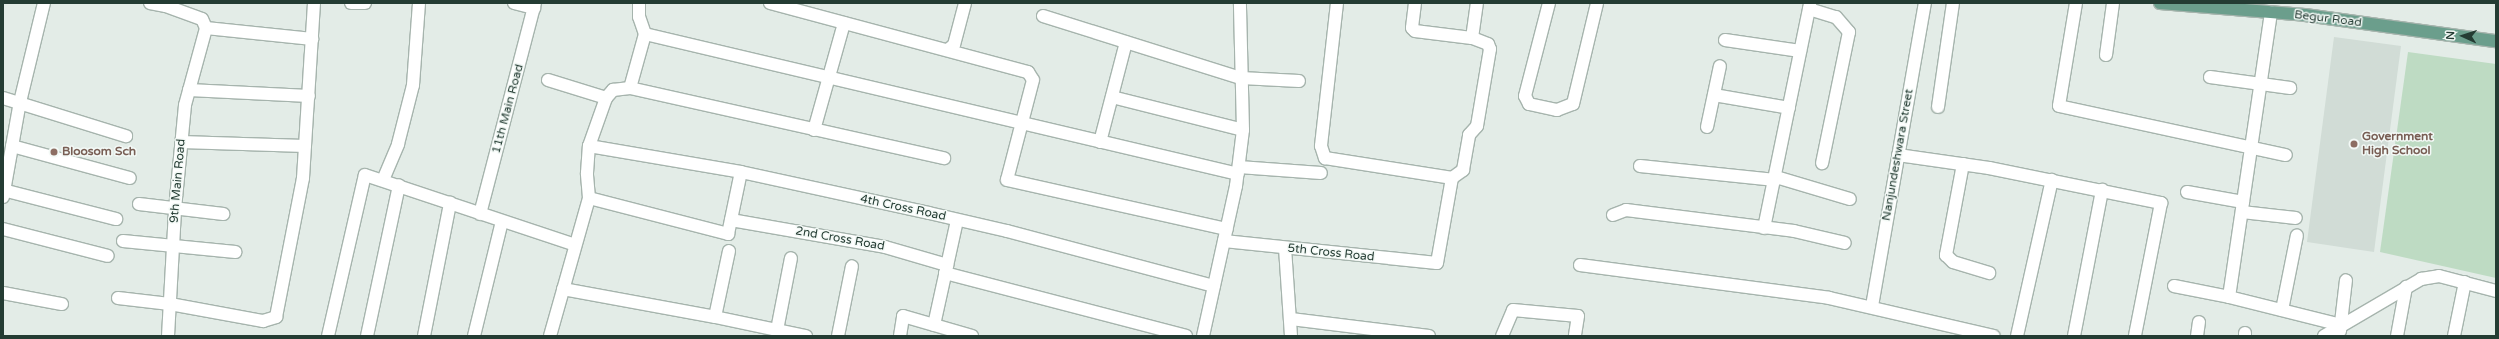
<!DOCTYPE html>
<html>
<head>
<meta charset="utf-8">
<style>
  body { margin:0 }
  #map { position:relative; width:2499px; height:339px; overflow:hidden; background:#e3ece7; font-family:"Varela Round",sans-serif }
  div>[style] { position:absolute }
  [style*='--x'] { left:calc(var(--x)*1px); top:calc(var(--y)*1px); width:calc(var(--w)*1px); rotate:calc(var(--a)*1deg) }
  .built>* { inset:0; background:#d1dcd6 }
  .green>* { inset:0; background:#bedbc3 }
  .roads { filter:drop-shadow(1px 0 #a6b4ad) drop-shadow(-1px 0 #a6b4ad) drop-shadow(0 1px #a6b4ad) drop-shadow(0 -1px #a6b4ad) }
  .minor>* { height:12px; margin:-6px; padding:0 6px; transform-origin:6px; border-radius:6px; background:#fff }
  .major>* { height:12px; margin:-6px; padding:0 6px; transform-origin:6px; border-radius:6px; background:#6b9e8c }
  .dots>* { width:11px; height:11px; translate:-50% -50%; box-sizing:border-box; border:2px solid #f3f9f6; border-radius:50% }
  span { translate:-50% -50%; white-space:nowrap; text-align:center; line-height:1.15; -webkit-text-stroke:3px #f3f9f6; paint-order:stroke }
  .street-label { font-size:12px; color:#243c33 }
  .education-label { font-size:12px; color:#785e54; font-weight:700 }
  .left { translate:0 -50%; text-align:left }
  .frame { position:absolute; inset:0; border:4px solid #243c33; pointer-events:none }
  .north { position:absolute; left:2443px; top:16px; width:40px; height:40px; -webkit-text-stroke:3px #f3f9f6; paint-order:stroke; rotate:273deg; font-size:11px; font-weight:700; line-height:16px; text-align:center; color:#243c33 }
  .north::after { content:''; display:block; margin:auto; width:14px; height:18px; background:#243c33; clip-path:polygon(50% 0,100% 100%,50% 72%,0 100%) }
</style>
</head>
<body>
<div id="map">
  <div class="built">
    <i style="clip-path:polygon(2334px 37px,2401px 46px,2374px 252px,2307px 242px)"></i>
  </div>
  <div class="green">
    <i style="clip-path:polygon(2408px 52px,2496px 64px,2496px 278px,2380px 252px)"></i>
  </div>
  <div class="roads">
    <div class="minor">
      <i style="--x:150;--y:3;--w:16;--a:11"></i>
      <i style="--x:166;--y:6;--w:38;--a:20"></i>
      <i style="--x:202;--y:19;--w:10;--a:66"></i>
      <i style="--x:351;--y:3;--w:14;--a:0"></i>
      <i style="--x:514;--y:3;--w:21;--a:14"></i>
      <i style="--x:770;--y:3;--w:267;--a:15"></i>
      <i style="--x:1028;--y:72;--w:9;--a:58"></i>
      <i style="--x:1033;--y:80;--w:103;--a:104.6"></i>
      <i style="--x:1007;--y:180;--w:225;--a:12.6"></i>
      <i style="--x:1337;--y:3;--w:144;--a:96.4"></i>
      <i style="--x:1321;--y:146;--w:13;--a:72"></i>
      <i style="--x:1325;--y:158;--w:129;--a:8.9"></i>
      <i style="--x:1415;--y:3;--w:25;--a:97"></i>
      <i style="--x:1412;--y:28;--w:4;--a:45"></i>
      <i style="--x:1415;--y:31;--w:57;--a:7"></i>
      <i style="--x:1549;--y:3;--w:96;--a:104.5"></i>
      <i style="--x:1525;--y:96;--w:9;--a:63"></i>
      <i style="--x:1529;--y:104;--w:29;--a:12"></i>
      <i style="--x:1557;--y:110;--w:17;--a:-21"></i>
      <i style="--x:1573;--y:104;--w:104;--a:-76.6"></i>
      <i style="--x:2076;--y:3;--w:104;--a:99.4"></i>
      <i style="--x:2059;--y:106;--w:232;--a:12.2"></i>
      <i style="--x:1809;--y:9;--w:28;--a:17"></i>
      <i style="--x:1836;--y:17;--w:20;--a:49"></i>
      <i style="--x:1849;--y:32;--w:134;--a:101.6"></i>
      <i style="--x:1043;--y:16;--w:207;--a:17.4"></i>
      <i style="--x:1241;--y:78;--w:58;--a:3"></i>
      <i style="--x:206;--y:28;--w:107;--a:5.9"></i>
      <i style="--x:645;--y:34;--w:609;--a:13.28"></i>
      <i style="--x:1725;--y:40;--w:76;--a:8.3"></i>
      <i style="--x:949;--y:49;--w:6;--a:-39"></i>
      <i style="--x:954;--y:45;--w:43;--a:-75.3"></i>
      <i style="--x:2106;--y:55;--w:52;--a:-82.3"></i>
      <i style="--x:2210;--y:77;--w:81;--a:7.8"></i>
      <i style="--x:548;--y:80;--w:61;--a:17.2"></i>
      <i style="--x:630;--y:88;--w:56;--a:-74.5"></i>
      <i style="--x:645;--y:34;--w:18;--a:-109"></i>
      <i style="--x:639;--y:17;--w:14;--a:-90"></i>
      <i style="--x:189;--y:90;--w:120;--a:2.9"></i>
      <i style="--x:1714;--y:95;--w:76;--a:9.8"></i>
      <i style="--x:1112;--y:97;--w:135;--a:14.1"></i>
      <i style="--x:3;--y:98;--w:129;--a:17.2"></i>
      <i style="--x:1938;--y:107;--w:105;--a:-81.8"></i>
      <i style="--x:1707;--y:127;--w:62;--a:-78"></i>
      <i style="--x:814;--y:130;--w:111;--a:-74.3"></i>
      <i style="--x:181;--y:142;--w:124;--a:1.8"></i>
      <i style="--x:1100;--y:142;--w:103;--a:-75.4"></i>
      <i style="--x:12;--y:146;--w:122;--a:15.2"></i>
      <i style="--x:589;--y:146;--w:154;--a:9.7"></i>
      <i style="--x:741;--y:172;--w:192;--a:12.3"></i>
      <i style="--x:929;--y:213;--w:80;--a:13"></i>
      <i style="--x:1007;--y:231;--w:214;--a:14.9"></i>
      <i style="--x:1898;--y:155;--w:92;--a:8.1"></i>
      <i style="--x:1989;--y:168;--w:176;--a:11.5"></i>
      <i style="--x:2161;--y:203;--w:136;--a:101.1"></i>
      <i style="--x:1963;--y:164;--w:93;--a:100.6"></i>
      <i style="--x:1946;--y:255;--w:10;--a:45"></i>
      <i style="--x:1953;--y:262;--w:38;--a:17"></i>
      <i style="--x:1640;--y:166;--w:136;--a:5.9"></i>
      <i style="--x:1239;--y:167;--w:82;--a:4.2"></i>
      <i style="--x:1776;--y:177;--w:77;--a:16.6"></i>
      <i style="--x:383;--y:180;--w:39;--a:-67"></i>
      <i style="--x:398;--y:144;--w:61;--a:-75.7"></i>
      <i style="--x:413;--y:85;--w:82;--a:-85.8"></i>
      <i style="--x:3;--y:190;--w:117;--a:14.4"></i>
      <i style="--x:2187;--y:192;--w:57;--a:10.1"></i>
      <i style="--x:3;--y:197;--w:97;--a:-79.9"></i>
      <i style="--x:20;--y:102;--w:102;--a:-76.4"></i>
      <i style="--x:589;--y:198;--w:144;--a:14.5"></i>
      <i style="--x:728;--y:234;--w:63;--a:-78.2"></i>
      <i style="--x:139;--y:204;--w:85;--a:6.8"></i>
      <i style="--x:2242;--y:212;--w:54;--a:6.3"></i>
      <i style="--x:480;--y:214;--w:218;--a:-75.4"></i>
      <i style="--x:1613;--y:215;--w:14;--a:-21"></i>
      <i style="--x:1626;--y:210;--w:169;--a:7.1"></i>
      <i style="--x:1794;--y:231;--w:52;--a:13.2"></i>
      <i style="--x:731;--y:220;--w:156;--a:9.9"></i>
      <i style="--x:885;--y:247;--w:65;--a:16.2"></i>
      <i style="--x:1764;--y:228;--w:230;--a:-78.4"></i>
      <i style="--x:3;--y:229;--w:108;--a:14.4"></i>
      <i style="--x:123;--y:241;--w:113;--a:5.6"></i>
      <i style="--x:1224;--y:241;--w:214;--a:5.9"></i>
      <i style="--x:1437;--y:263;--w:86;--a:-80"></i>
      <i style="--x:1452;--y:178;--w:14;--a:-36"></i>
      <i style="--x:1463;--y:170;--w:36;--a:-80"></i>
      <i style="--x:1469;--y:135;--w:12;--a:-48"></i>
      <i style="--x:1477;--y:126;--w:78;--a:-80.4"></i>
      <i style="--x:1490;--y:49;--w:5;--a:-112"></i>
      <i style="--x:1488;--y:44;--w:17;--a:-159"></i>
      <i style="--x:1472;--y:38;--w:35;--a:-82"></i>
      <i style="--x:1285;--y:248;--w:88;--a:86.1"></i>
      <i style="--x:729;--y:251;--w:67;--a:102"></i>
      <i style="--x:715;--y:317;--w:93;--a:11.8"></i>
      <i style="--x:1580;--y:265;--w:251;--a:7.5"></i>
      <i style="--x:1829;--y:298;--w:169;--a:13"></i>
      <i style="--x:945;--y:273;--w:249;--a:14.6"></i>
      <i style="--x:2174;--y:286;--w:56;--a:11.3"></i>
      <i style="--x:2229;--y:297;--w:115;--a:14"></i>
      <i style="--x:563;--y:289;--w:155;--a:10.4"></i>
      <i style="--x:3;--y:293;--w:60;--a:10.6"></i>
      <i style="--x:2229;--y:297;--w:288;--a:-81.6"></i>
      <i style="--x:118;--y:298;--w:52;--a:6.6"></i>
      <i style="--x:170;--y:304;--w:95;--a:10.4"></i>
      <i style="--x:263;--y:321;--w:14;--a:-17"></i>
      <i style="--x:276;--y:317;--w:142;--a:-79"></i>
      <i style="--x:303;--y:178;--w:175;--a:-86.4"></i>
      <i style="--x:1872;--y:306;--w:308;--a:-80.1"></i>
      <i style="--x:2282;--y:310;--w:76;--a:-78.7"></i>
      <i style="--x:1291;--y:319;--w:139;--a:7"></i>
      <i style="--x:934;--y:325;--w:107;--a:-77.6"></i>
      <i style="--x:777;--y:330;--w:73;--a:-79"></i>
      <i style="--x:2340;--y:331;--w:51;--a:-83.3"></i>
      <i style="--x:168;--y:336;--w:127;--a:-86.8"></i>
      <i style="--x:175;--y:209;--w:104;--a:-84.5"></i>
      <i style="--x:185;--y:105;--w:80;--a:-74.7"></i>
      <i style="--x:328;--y:336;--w:165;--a:-77.1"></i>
      <i style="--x:365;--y:175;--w:221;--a:18.4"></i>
      <i style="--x:367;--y:336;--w:154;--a:-78"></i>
      <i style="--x:424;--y:336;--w:136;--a:-78.9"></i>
      <i style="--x:474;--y:336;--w:118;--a:-76.3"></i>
      <i style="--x:550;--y:336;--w:143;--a:-74.2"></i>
      <i style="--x:589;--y:198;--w:25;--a:-95"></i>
      <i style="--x:587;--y:173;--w:27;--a:-86"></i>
      <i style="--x:589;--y:146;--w:51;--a:-70.5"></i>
      <i style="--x:606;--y:98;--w:11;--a:-49"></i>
      <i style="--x:613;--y:90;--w:17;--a:-7"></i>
      <i style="--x:630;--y:88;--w:322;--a:12.6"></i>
      <i style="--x:838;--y:336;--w:71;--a:-78.7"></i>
      <i style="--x:900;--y:336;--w:20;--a:-81"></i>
      <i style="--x:903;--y:316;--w:72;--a:16.2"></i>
      <i style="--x:1203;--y:336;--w:154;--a:-77.6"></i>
      <i style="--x:1236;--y:186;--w:56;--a:-82.9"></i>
      <i style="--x:1243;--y:130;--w:127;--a:-91.4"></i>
      <i style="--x:1502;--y:336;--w:28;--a:-67"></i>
      <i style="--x:1513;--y:310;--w:65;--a:5.3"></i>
      <i style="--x:1578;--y:316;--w:20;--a:99"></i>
      <i style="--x:2017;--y:336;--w:160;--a:-77.4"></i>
      <i style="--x:2074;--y:336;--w:149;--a:-79.1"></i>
      <i style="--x:2197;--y:336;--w:14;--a:-82"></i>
      <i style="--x:2245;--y:336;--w:3;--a:-90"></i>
      <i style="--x:2324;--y:336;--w:113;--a:-30.4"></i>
      <i style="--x:2421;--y:279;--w:18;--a:-9"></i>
      <i style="--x:2439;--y:276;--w:59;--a:14.7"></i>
      <i style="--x:2397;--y:336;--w:50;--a:-79.6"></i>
      <i style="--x:2454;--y:336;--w:55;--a:-78.5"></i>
    </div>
    <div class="major">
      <i style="--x:2160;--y:3;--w:145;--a:4.7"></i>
      <i style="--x:2305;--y:15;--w:193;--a:7.8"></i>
    </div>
  </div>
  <div class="dots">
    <i style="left:2354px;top:144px;background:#8d6e63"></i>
    <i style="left:54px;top:152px;background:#8d6e63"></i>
  </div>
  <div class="street-label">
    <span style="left:2328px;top:19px;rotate:7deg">Begur Road</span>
    <span style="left:508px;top:109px;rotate:-75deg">11th Main Road</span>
    <span style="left:1898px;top:155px;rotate:-80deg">Nanjundeshwara Street</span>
    <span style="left:178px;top:181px;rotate:-85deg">9th Main Road</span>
    <span style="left:903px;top:208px;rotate:12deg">4th Cross Road</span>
    <span style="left:840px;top:239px;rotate:10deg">2nd Cross Road</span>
    <span style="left:1331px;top:253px;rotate:6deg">5th Cross Road</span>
  </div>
  <div class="education-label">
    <span class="left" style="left:2362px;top:144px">Government<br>High School</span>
    <span class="left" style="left:62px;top:152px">Bloosom Sch</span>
  </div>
  <div class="frame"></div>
  <div class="north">N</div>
</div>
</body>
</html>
